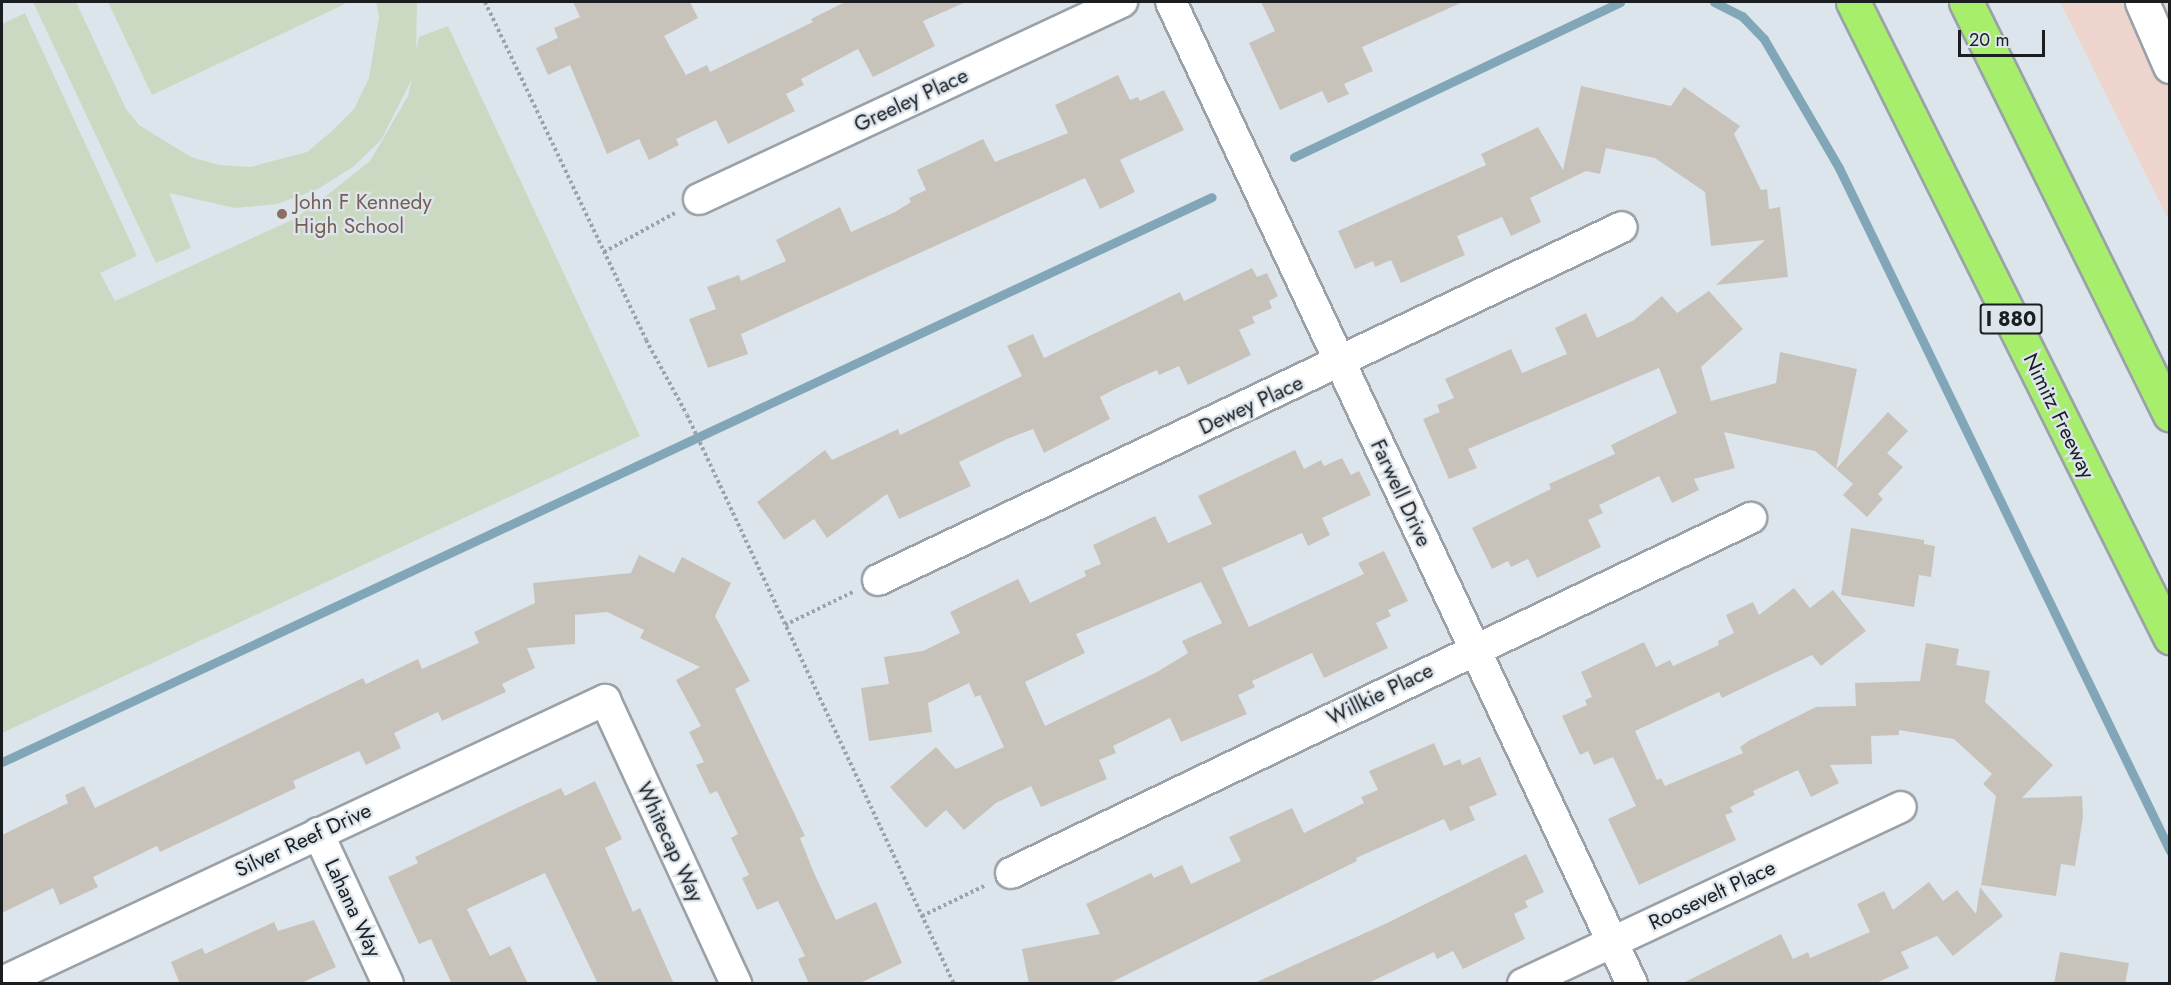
<!DOCTYPE html>
<html>
<head>
<meta charset="utf-8">
<style>
  body { margin:0 }
  #map { position:relative; width:2171px; height:985px; overflow:hidden; background:#dde5ec; font-family:Jost,sans-serif }
  div>[style] { position:absolute }
  [style*='--x'] { left:calc(var(--x)*1px); top:calc(var(--y)*1px); width:calc(var(--w)*1px); rotate:calc(var(--a)*1deg) }
  .commercial>* { inset:0; background:#edd4cd }
  .green>* { inset:0; background:#cbd9c2 }
  .stream>* { height:9px; margin:-4.5px; padding:0 4.5px; transform-origin:4.5px; border-radius:4.5px; background:#81a6b8 }
  .building>* { inset:0; background:#c8c3ba }
  .path>* { height:4px; margin-top:-2px; transform-origin:0; background:repeating-linear-gradient(90deg,#9ca3a8 0 3px,transparent 0 6px) }
  .roads { filter:drop-shadow(2px 0 #9aa1a8) drop-shadow(-2px 0 #9aa1a8) drop-shadow(0 2px #9aa1a8) drop-shadow(0 -2px #9aa1a8) }
  .street>* { height:30px; margin:-15px; padding:0 15px; transform-origin:15px; border-radius:15px; background:#fff }
  .secondary>* { height:33px; margin:-16.5px; padding:0 16.5px; transform-origin:16.5px; border-radius:16.5px; background:#fff }
  .highway>* { height:33px; margin:-16.5px; padding:0 16.5px; transform-origin:16.5px; border-radius:16.5px; background:#a7ee6d }
  .dots>* { width:16px; height:16px; translate:-50% -50%; box-sizing:border-box; border:3px solid #dde5ec; border-radius:50% }
  span { translate:-50% -50%; white-space:nowrap; text-align:center; line-height:1.15; -webkit-text-stroke:4.5px #dde5ec; paint-order:stroke }
  .shield-label span { padding:2px 4px; background:#dde5ec; border:2px solid; border-radius:4px; -webkit-text-stroke-width:0 }
  .shield-label { font-size:20px; color:#1b1e21; font-weight:700 }
  .street-label { font-size:21px; color:#1b1e21 }
  .education-label { font-size:21px; color:#785e54 }
  .left { translate:0 -50%; text-align:left }
  .frame { position:absolute; inset:0; border:3px solid #1b1e21; pointer-events:none }
  .scale { position:absolute; left:1958px; top:30px; width:87px; height:27px; box-sizing:border-box; border:3px solid #1b1e21; border-top:0; padding-left:8px; font-size:18px; line-height:21px; white-space:nowrap; color:#1b1e21; -webkit-text-stroke:4px #dde5ec; paint-order:stroke }
</style>
</head>
<body>
<div id="map">
  <div class="commercial">
    <i style="clip-path:polygon(2060px 2px,2169px 2px,2169px 221px)"></i>
  </div>
  <div class="green">
    <i style="clip-path:polygon(33px 2px,76px 2px,126px 109px,139px 125px,191px 157px,219px 165px,250px 167px,307px 152px,331px 132px,354px 109px,369px 78px,379px 17px,376px 2px,417px 2px,416px 49px,419px 37px,448px 26px,640px 436px,2px 733px,2px 24px,25px 13px,137px 256px,100px 273px,115px 301px,296px 218px,331px 192px,370px 161px,408px 96px,412px 79px,381px 140px,353px 167px,318px 189px,277px 204px,235px 208px,169px 193px,191px 248px,156px 263px)"></i>
    <i style="clip-path:polygon(108px 2px,344px 2px,345px 4px,152px 95px)"></i>
  </div>
  <div class="stream">
    <i style="--x:1714;--y:2;--w:31;--a:27"></i>
    <i style="--x:1742;--y:16;--w:32;--a:46"></i>
    <i style="--x:1764;--y:39;--w:149;--a:59.8"></i>
    <i style="--x:1839;--y:168;--w:759;--a:64.14"></i>
    <i style="--x:1294;--y:157;--w:361;--a:-25.4"></i>
    <i style="--x:2;--y:762;--w:1335;--a:-25.03"></i>
  </div>
  <div class="building">
    <i style="clip-path:polygon(573px 2px,690px 2px,698px 18px,664px 36px,686px 75px,707px 65px,710px 72px,813px 22px,811px 19px,845px 2px,966px 2px,923px 21px,935px 46px,873px 77px,858px 49px,801px 79px,804px 85px,786px 94px,795px 111px,728px 144px,716px 120px,676px 139px,679px 145px,649px 160px,639px 139px,607px 154px,570px 65px,548px 75px,536px 48px,558px 38px,554px 28px,580px 17px)"></i>
    <i style="clip-path:polygon(1261px 2px,1463px 2px,1362px 47px,1373px 71px,1344px 84px,1349px 94px,1328px 103px,1322px 91px,1280px 110px,1249px 43px,1275px 31px)"></i>
    <i style="clip-path:polygon(1118px 75px,1130px 100px,1138px 97px,1140px 101px,1164px 90px,1184px 130px,1120px 160px,1135px 192px,1100px 209px,1085px 178px,741px 334px,748px 354px,708px 368px,689px 319px,716px 309px,707px 287px,739px 275px,741px 281px,786px 261px,776px 240px,840px 207px,851px 232px,895px 212px,911px 202px,909px 198px,926px 190px,917px 170px,983px 139px,995px 162px,1068px 133px,1055px 105px)"></i>
    <i style="clip-path:polygon(1581px 86px,1671px 106px,1684px 87px,1740px 126px,1734px 134px,1761px 190px,1767px 189px,1769px 209px,1780px 207px,1788px 277px,1716px 285px,1765px 240px,1711px 246px,1705px 192px,1655px 158px,1606px 148px,1600px 174px,1586px 171px,1530px 198px,1541px 222px,1511px 236px,1502px 217px,1457px 236px,1465px 255px,1401px 283px,1391px 260px,1375px 267px,1373px 261px,1355px 269px,1338px 231px,1486px 165px,1481px 154px,1513px 139px,1538px 127px,1563px 170px)"></i>
    <i style="clip-path:polygon(1252px 268px,1257px 277px,1267px 273px,1278px 296px,1269px 301px,1272px 308px,1252px 317px,1255px 323px,1239px 330px,1251px 355px,1188px 385px,1179px 366px,1159px 375px,1157px 370px,1115px 389px,1100px 397px,1110px 419px,1044px 453px,1033px 429px,1007px 439px,959px 462px,971px 486px,899px 519px,887px 494px,827px 538px,814px 519px,784px 540px,757px 502px,825px 450px,832px 460px,898px 429px,900px 435px,1022px 376px,1007px 346px,1033px 334px,1044px 358px,1180px 292px,1184px 301px)"></i>
    <i style="clip-path:polygon(1709px 291px,1743px 329px,1701px 367px,1711px 401px,1776px 383px,1780px 352px,1857px 369px,1836px 469px,1815px 451px,1724px 432px,1735px 468px,1694px 479px,1699px 490px,1672px 503px,1659px 476px,1599px 505px,1603px 513px,1588px 520px,1601px 547px,1537px 578px,1528px 559px,1511px 567px,1508px 561px,1492px 569px,1472px 528px,1551px 489px,1549px 484px,1615px 454px,1611px 445px,1677px 413px,1659px 368px,1468px 449px,1477px 468px,1449px 479px,1423px 419px,1440px 412px,1437px 405px,1454px 398px,1445px 379px,1511px 349px,1522px 373px,1567px 354px,1555px 328px,1586px 313px,1597px 338px,1634px 320px,1662px 296px,1677px 313px)"></i>
    <i style="clip-path:polygon(1888px 412px,1908px 431px,1887px 453px,1903px 467px,1878px 494px,1883px 499px,1867px 517px,1843px 495px,1853px 484px,1836px 469px)"></i>
    <i style="clip-path:polygon(evenodd,1295px 450px,1304px 469px,1321px 460px,1324px 466px,1342px 458px,1351px 475px,1359px 471px,1371px 495px,1322px 518px,1330px 535px,1308px 546px,1302px 533px,1222px 568px,1249px 627px,1364px 574px,1358px 563px,1384px 551px,1408px 601px,1388px 610px,1391px 616px,1376px 623px,1388px 648px,1324px 678px,1312px 653px,1252px 681px,1255px 687px,1238px 695px,1247px 714px,1181px 742px,1170px 718px,1113px 746px,1116px 753px,1099px 760px,1107px 779px,1041px 807px,1031px 786px,996px 803px,964px 830px,946px 810px,926px 828px,890px 787px,936px 747px,956px 769px,1004px 747px,980px 695px,975px 697px,969px 683px,928px 703px,932px 732px,869px 741px,861px 688px,889px 684px,884px 657px,923px 651px,960px 633px,950px 612px,1018px 579px,1030px 603px,1086px 576px,1084px 571px,1101px 564px,1093px 545px,1155px 516px,1168px 543px,1212px 524px,1198px 496px,1295px 450px,1201px 582px,1222px 623px,1182px 641px,1188px 653px,1157px 672px,1045px 726px,1025px 682px,1085px 653px,1076px 634px,1201px 582px)"></i>
    <i style="clip-path:polygon(1851px 528px,1924px 540px,1924px 544px,1935px 546px,1931px 577px,1919px 575px,1914px 607px,1841px 595px)"></i>
    <i style="clip-path:polygon(639px 555px,674px 573px,682px 557px,731px 583px,715px 616px,750px 681px,735px 689px,805px 836px,800px 838px,814px 873px,836px 920px,876px 902px,902px 963px,858px 984px,809px 984px,798px 959px,805px 956px,778px 901px,757px 910px,742px 878px,749px 875px,731px 838px,738px 834px,717px 791px,710px 794px,696px 765px,704px 762px,689px 732px,701px 726px,676px 680px,700px 667px,640px 638px,644px 630px,607px 612px,575px 615px,575px 644px,527px 648px,535px 668px,502px 684px,506px 692px,442px 721px,438px 712px,394px 733px,401px 748px,366px 765px,359px 751px,293px 781px,296px 788px,160px 852px,157px 846px,93px 877px,98px 887px,60px 905px,53px 888px,2px 913px,2px 835px,68px 803px,65px 795px,84px 786px,95px 808px,363px 678px,366px 684px,418px 659px,422px 669px,479px 643px,474px 632px,535px 603px,533px 583px,631px 573px)"></i>
    <i style="clip-path:polygon(1794px 588px,1810px 608px,1833px 590px,1866px 631px,1821px 666px,1812px 655px,1722px 698px,1719px 692px,1635px 731px,1657px 780px,1661px 778px,1665px 786px,1743px 753px,1740px 747px,1750px 740px,1816px 707px,1856px 706px,1855px 683px,1920px 681px,1926px 643px,1959px 649px,1956px 665px,1990px 671px,1985px 702px,2053px 765px,2022px 798px,2082px 796px,2083px 817px,2075px 866px,2061px 864px,2056px 896px,1981px 885px,1996px 796px,1983px 784px,1992px 774px,1954px 739px,1899px 730px,1899px 735px,1871px 736px,1872px 764px,1830px 765px,1839px 783px,1811px 797px,1798px 770px,1753px 791px,1755px 795px,1730px 807px,1733px 812px,1725px 815px,1736px 840px,1639px 885px,1608px 819px,1636px 806px,1613px 757px,1594px 765px,1588px 751px,1580px 755px,1562px 716px,1587px 705px,1585px 700px,1592px 697px,1581px 672px,1644px 642px,1656px 667px,1670px 660px,1673px 666px,1719px 645px,1718px 641px,1734px 633px,1726px 615px,1753px 602px,1759px 615px)"></i>
    <i style="clip-path:polygon(1434px 743px,1444px 766px,1460px 759px,1462px 765px,1480px 757px,1497px 795px,1469px 807px,1475px 820px,1450px 831px,1444px 819px,1356px 858px,1357px 861px,1108px 984px,1029px 984px,1022px 949px,1100px 934px,1086px 904px,1151px 873px,1154px 878px,1182px 865px,1191px 884px,1241px 861px,1229px 837px,1292px 808px,1304px 833px,1364px 803px,1361px 797px,1378px 790px,1369px 771px)"></i>
    <i style="clip-path:polygon(595px 781px,622px 839px,605px 848px,633px 912px,640px 908px,674px 984px,598px 984px,545px 873px,467px 909px,490px 956px,510px 946px,528px 984px,452px 984px,431px 939px,419px 944px,388px 877px,418px 863px,415px 857px,519px 807px,561px 788px,565px 796px)"></i>
    <i style="clip-path:polygon(1526px 854px,1544px 892px,1525px 901px,1528px 907px,1514px 914px,1525px 939px,1463px 969px,1453px 951px,1437px 959px,1434px 952px,1366px 984px,1252px 984px,1385px 924px)"></i>
    <i style="clip-path:polygon(1929px 882px,1943px 901px,1957px 890px,1976px 914px,1980px 887px,2003px 916px,1953px 956px,1937px 936px,1901px 952px,1909px 968px,1874px 984px,1681px 984px,1781px 934px,1793px 959px,1808px 952px,1810px 958px,1870px 932px,1857px 904px,1884px 891px,1893px 910px)"></i>
    <i style="clip-path:polygon(314px 920px,336px 967px,299px 984px,180px 984px,171px 962px,202px 948px,205px 954px,274px 922px,278px 931px)"></i>
    <i style="clip-path:polygon(2060px 952px,2129px 963px,2125px 984px,2054px 984px)"></i>
  </div>
  <div class="path">
    <i style="--x:485;--y:2;--w:374;--a:64.5"></i>
    <i style="--x:646;--y:340;--w:85;--a:61.3"></i>
    <i style="--x:687;--y:415;--w:629;--a:64.86"></i>
    <i style="--x:604;--y:252;--w:81;--a:-28.8"></i>
    <i style="--x:785;--y:625;--w:76;--a:-25.9"></i>
    <i style="--x:922;--y:916;--w:71;--a:-25.8"></i>
  </div>
  <div class="roads">
    <div class="street">
      <i style="--x:1171;--y:2;--w:1085;--a:64.85"></i>
      <i style="--x:699;--y:199;--w:467;--a:-25"></i>
      <i style="--x:878;--y:580;--w:823;--a:-25.38"></i>
      <i style="--x:318;--y:833;--w:166;--a:65.1"></i>
      <i style="--x:1011;--y:873;--w:821;--a:-25.63"></i>
      <i style="--x:2;--y:982;--w:666;--a:-25.06"></i>
      <i style="--x:605;--y:700;--w:313;--a:65.2"></i>
      <i style="--x:1523;--y:984;--w:417;--a:-25.1"></i>
    </div>
    <div class="secondary">
      <i style="--x:2142;--y:2;--w:70;--a:66.4"></i>
    </div>
    <div class="highway">
      <i style="--x:1853;--y:2;--w:710;--a:63.47"></i>
      <i style="--x:1966;--y:2;--w:460;--a:63.7"></i>
    </div>
  </div>
  <div class="dots">
    <i style="left:282px;top:214px;background:#8d6e63"></i>
  </div>
  <div class="shield-label">
    <span style="left:2011px;top:319px">I 880</span>
  </div>
  <div class="street-label">
    <span style="left:911px;top:100px;rotate:-25deg">Greeley Place</span>
    <span style="left:1251px;top:405px;rotate:-25deg">Dewey Place</span>
    <span style="left:2059px;top:416px;rotate:64deg">Nimitz Freeway</span>
    <span style="left:1401px;top:493px;rotate:65deg">Farwell Drive</span>
    <span style="left:1380px;top:694px;rotate:-26deg">Willkie Place</span>
    <span style="left:303px;top:840px;rotate:-25deg">Silver Reef Drive</span>
    <span style="left:670px;top:842px;rotate:65deg">Whitecap Way</span>
    <span style="left:1712px;top:895px;rotate:-25deg">Roosevelt Place</span>
    <span style="left:353px;top:908px;rotate:65deg">Lahana Way</span>
  </div>
  <div class="education-label">
    <span class="left" style="left:294px;top:214px">John F Kennedy<br>High School</span>
  </div>
  <div class="frame"></div>
  <div class="scale">20 m</div>
</div>
</body>
</html>
